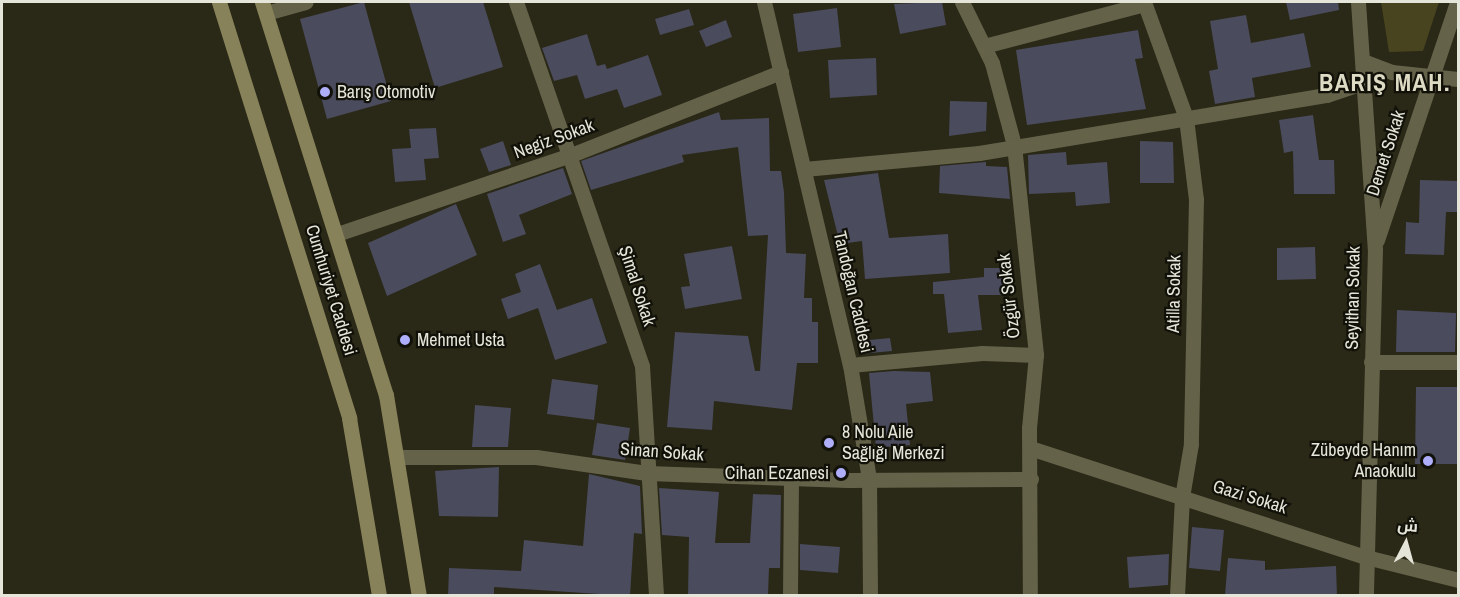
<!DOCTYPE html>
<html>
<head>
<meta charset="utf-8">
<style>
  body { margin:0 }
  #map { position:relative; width:1460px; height:597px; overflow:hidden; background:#2a2816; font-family:"Archivo Narrow",Cairo,sans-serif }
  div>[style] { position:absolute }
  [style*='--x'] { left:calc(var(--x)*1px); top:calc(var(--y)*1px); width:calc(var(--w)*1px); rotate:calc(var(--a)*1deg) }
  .green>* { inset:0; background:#484420 }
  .building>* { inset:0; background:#4a4b5d }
  .minor>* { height:15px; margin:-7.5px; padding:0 7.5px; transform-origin:7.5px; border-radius:7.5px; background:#646249 }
  .tertiary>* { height:15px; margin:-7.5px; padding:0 7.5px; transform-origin:7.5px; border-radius:7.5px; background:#646249 }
  .secondary>* { height:15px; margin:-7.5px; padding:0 7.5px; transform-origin:7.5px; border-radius:7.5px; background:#87825a }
  .dots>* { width:16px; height:16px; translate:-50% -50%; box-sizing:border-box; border:3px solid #111109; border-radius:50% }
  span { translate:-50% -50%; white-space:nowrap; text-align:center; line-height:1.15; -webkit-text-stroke:4.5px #111109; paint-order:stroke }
  .poi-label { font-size:18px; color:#e6e5d9 }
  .left { translate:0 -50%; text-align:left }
  .right { translate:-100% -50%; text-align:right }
  .street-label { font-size:18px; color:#e6e5d9 }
  .district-label { font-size:24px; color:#dddbc4; font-weight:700; letter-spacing:1.5px }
  .frame { position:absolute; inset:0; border:3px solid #e6e5d9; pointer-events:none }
  .north { position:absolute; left:1376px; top:513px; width:60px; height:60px; -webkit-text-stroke:4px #111109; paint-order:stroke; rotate:6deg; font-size:16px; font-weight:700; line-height:24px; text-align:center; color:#e6e5d9 }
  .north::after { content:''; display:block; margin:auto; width:21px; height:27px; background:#e6e5d9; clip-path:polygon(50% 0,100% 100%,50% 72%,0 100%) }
</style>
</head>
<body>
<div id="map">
  <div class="green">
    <i style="clip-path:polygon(1381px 2px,1439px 2px,1423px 51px,1389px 52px)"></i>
  </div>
  <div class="building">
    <i style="clip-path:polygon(364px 2px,391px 101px,327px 119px,300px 19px)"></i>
    <i style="clip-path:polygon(409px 2px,483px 2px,503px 67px,435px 88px)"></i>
    <i style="clip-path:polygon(942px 2px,946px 25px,900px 34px,894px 4px)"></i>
    <i style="clip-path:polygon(1286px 2px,1338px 2px,1339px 10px,1290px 20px)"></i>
    <i style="clip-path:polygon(837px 8px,841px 47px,798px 52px,793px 14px)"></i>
    <i style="clip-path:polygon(689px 9px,694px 25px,660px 35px,655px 19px)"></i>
    <i style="clip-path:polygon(1246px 15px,1251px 43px,1304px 33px,1311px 67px,1252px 78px,1255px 97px,1215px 104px,1209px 71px,1218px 69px,1210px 21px)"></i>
    <i style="clip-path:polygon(726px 20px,732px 37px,706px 47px,699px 31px)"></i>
    <i style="clip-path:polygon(1138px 30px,1143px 58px,1135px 59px,1146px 109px,1027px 125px,1016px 50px)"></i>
    <i style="clip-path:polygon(587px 34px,597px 66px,605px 64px,607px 69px,648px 55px,662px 95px,624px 108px,617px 89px,585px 99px,577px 75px,554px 81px,542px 48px)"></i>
    <i style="clip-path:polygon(876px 58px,877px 95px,830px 98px,828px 60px)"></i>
    <i style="clip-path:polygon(950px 101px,987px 102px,986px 131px,949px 136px)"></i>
    <i style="clip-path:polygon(719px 112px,721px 120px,769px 118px,770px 171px,781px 171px,784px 192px,786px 253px,806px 254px,804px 298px,812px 298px,812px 322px,818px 322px,818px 363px,797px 363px,792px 410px,714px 401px,712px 430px,667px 427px,675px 332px,748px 336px,755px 371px,760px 371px,768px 235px,748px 236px,738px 147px,682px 155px,684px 162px,591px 190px,581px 161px)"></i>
    <i style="clip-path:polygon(1313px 115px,1319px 160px,1334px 160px,1335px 194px,1294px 194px,1293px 151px,1284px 153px,1279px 120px)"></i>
    <i style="clip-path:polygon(436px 128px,439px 158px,424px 159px,426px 180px,395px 182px,392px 149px,411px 148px,409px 129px)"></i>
    <i style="clip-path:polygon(503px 141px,511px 165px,489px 172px,480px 149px)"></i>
    <i style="clip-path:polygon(1140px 141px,1173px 142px,1174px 183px,1140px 183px)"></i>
    <i style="clip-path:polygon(1066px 152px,1067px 165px,1107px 162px,1110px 203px,1076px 206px,1075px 192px,1029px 194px,1028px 155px)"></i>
    <i style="clip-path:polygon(986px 162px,986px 166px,1007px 167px,1010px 199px,939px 193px,940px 166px)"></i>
    <i style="clip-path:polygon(563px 168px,572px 194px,519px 215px,526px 234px,503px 242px,487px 194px)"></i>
    <i style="clip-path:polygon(878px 173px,889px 238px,948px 234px,950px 273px,865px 279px,862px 241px,840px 244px,824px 180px)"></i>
    <i style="clip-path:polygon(1420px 180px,1458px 181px,1458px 212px,1446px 212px,1444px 255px,1405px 254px,1406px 222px,1419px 223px)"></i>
    <i style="clip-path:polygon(456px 204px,477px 255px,387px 296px,368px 243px)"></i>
    <i style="clip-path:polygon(732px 246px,742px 299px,685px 309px,681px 287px,690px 286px,684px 254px)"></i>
    <i style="clip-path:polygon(1315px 247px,1316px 279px,1277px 280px,1277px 248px)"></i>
    <i style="clip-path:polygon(540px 264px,557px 310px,592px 298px,607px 343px,555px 360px,538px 308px,508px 319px,501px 299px,521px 292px,515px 274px)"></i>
    <i style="clip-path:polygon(984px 268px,1012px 268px,1012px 295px,978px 295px,982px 330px,948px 333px,944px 294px,933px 294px,933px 282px,984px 277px)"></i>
    <i style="clip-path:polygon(1397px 310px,1456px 313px,1455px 352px,1396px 352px)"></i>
    <i style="clip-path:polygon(890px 338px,892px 351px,860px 354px,859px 341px)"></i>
    <i style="clip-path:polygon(894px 371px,930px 372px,933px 401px,906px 404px,910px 445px,876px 448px,869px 373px)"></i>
    <i style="clip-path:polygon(552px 379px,598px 385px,594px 420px,547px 414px)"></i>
    <i style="clip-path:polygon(1416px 387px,1458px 387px,1458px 464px,1415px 464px)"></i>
    <i style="clip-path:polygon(475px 405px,511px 408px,508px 447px,472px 447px)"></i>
    <i style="clip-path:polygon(597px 423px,630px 428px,625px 460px,592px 455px)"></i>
    <i style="clip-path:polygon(499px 467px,498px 517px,439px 516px,435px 471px)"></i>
    <i style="clip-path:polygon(589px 474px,640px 486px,642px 534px,634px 533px,630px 596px,494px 587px,494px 596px,448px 596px,449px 568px,521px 571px,524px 540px,583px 546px)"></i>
    <i style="clip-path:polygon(659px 488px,719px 492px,715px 543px,750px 543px,753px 494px,781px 495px,780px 568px,769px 568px,768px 596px,688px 596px,689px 537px,662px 535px)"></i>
    <i style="clip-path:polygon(1192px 527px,1224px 530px,1220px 571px,1189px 568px)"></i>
    <i style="clip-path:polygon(800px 544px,840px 547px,838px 573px,800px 570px)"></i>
    <i style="clip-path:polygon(1169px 554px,1168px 585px,1129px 588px,1127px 557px)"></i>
    <i style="clip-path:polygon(1228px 558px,1265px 561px,1265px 570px,1336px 566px,1337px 596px,1225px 595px)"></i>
  </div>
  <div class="minor">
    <i style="--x:516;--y:2;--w:385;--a:70.9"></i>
    <i style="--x:642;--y:366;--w:230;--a:86.5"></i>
    <i style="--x:962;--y:2;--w:68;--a:63.8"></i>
    <i style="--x:992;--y:63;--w:85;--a:75"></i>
    <i style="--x:1014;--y:145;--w:211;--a:84"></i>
    <i style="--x:1036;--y:355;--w:73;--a:95.5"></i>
    <i style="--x:1029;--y:428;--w:168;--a:89.7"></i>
    <i style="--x:1144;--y:2;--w:123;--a:70.1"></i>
    <i style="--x:1186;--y:118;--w:82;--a:83"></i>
    <i style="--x:1196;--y:199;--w:245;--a:91.2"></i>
    <i style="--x:1191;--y:444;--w:54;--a:99.6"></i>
    <i style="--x:1182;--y:497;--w:99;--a:92.9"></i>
    <i style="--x:1358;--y:2;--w:248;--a:86.1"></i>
    <i style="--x:1375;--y:249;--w:347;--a:91.5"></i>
    <i style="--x:266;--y:13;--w:41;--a:-15.4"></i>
    <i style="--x:984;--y:46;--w:165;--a:-14.7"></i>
    <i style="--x:1363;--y:61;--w:31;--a:21"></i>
    <i style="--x:1392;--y:72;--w:66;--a:6.1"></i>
    <i style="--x:804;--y:169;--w:176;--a:-5.2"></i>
    <i style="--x:979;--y:153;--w:353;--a:-9.5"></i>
    <i style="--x:1327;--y:95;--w:40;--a:-18.9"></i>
    <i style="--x:337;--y:234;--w:247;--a:-18.7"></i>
    <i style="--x:571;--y:155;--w:226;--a:-21.6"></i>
    <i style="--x:1377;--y:240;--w:251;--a:-71.4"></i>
    <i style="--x:1371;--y:362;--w:87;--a:0"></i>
    <i style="--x:850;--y:365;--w:133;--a:-5.2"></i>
    <i style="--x:982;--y:353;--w:54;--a:2.1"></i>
    <i style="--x:1030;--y:448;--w:353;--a:18"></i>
    <i style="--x:1366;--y:557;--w:95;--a:14"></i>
    <i style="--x:398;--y:457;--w:138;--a:0"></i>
    <i style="--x:536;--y:457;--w:112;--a:8.2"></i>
    <i style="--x:647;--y:473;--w:200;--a:2"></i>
    <i style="--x:847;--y:480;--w:184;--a:-0.3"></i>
    <i style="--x:790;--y:596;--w:118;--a:-89.5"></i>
  </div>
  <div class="tertiary">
    <i style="--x:764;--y:2;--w:373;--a:76.7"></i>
    <i style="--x:850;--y:365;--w:115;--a:80.5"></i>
    <i style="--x:869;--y:478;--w:118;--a:89.5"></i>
  </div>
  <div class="secondary">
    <i style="--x:219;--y:2;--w:436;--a:72.6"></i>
    <i style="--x:349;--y:418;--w:181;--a:80.4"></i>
    <i style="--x:262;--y:2;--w:412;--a:72.5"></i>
    <i style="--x:386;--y:395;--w:204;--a:80.7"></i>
  </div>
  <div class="dots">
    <i style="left:325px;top:92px;background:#aeaefb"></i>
    <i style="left:405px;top:340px;background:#aeaefb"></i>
    <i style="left:829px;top:443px;background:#aeaefb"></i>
    <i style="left:1428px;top:461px;background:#aeaefb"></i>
    <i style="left:841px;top:473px;background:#aeaefb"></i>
  </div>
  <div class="poi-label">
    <span class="left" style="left:337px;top:92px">Barış Otomotiv</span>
    <span class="left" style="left:417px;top:340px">Mehmet Usta</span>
    <span class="left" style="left:842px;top:443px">8 Nolu Aile<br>Sağlığı Merkezi</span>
    <span class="right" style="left:1416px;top:461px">Zübeyde Hanım<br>Anaokulu</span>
    <span class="right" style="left:829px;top:473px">Cihan Eczanesi</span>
  </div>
  <div class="street-label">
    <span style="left:554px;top:139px;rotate:-20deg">Negiz Sokak</span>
    <span style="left:1386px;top:153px;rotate:-72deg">Demet Sokak</span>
    <span style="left:637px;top:286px;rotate:72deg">Şimal Sokak</span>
    <span style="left:331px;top:290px;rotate:73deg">Cumhuriyet Caddesi</span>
    <span style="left:853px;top:292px;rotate:77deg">Tandoğan Caddesi</span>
    <span style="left:1174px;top:294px;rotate:-89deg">Atilla Sokak</span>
    <span style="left:1009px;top:296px;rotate:-97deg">Özgür Sokak</span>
    <span style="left:1353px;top:298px;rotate:-89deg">Seyithan Sokak</span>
    <span style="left:662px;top:452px;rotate:4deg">Sinan Sokak</span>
    <span style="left:1250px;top:497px;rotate:17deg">Gazi Sokak</span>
  </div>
  <div class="district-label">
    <span style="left:1385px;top:83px">BARIŞ MAH.</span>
  </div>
  <div class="frame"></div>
  <div class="north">ش</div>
</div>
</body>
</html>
